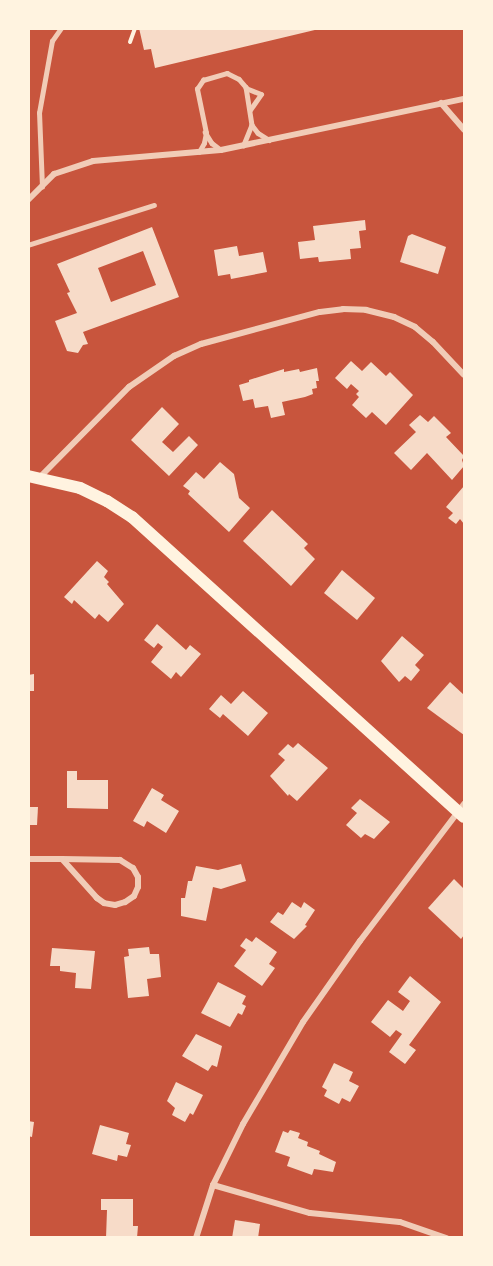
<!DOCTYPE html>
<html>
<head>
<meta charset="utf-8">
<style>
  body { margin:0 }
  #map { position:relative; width:493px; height:1266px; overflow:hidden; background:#c8553d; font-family:Commissioner,sans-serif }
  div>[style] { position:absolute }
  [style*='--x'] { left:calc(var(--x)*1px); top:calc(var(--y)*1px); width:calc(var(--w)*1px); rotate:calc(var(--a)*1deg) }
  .building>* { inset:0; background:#f7dbc8 }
  .path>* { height:4px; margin:-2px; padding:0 2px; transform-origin:2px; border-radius:2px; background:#fff3e0 }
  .service>* { height:4.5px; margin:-2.25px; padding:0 2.25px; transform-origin:2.25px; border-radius:2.25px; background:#f1ccb7 }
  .minor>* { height:6px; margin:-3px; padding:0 3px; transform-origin:3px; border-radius:3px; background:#f1ccb7 }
  .secondary>* { height:12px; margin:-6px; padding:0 6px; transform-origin:6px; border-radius:6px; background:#fff3e0 }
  span { translate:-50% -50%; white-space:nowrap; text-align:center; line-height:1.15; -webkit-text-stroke:5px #fff3e0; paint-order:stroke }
  .frame { position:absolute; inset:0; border:30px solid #fff3e0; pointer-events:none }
</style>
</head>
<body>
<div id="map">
  <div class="building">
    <i style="clip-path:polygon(139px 28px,319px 28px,319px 29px,155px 68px,151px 49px,144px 50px)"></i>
    <i style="clip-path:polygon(365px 220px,366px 230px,359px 231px,361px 248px,350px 249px,351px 259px,319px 262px,318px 257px,300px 259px,298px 242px,315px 240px,313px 226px)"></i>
    <i style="clip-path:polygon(evenodd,152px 227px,179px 297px,83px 332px,88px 344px,83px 345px,78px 353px,67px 351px,55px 321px,77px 313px,67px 293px,70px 292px,57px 264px,152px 227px,143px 251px,156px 285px,111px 302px,98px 268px,143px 251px)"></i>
    <i style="clip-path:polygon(412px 234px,446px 247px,438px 274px,400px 262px,408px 236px)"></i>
    <i style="clip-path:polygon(237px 246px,239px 256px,263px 252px,267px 272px,231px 279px,230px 274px,218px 276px,214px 250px)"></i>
    <i style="clip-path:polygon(351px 361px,362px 371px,371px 362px,386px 376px,390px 372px,413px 395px,386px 425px,372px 412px,366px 418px,352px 405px,359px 397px,356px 394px,359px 391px,351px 384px,347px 389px,335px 378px)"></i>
    <i style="clip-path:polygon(317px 368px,319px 381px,316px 381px,317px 388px,312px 389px,313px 394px,305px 397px,282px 402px,285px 415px,271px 418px,268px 406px,255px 408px,253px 399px,243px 401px,239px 385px,249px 382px,249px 380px,284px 369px,284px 372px,299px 369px,300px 372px)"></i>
    <i style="clip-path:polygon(162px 407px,179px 424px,162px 442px,173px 452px,189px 436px,198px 445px,169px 476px,131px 440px)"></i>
    <i style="clip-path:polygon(420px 415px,428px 422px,434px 416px,451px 433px,446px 437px,464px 456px,462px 460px,464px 466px,452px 480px,427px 453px,411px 470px,394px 453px,416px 432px,409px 425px)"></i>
    <i style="clip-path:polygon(220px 462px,234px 474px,239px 498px,250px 508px,229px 532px,188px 494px,190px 491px,183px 486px,196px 472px,204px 479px)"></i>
    <i style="clip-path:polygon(464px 486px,464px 524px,460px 519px,456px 524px,448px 518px,453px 513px,446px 507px)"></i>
    <i style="clip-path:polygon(272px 510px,308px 544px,304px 548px,315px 559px,291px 586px,243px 541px)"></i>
    <i style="clip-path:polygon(97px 561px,108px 571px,104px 577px,109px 582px,107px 584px,124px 604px,108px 622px,99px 614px,95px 619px,74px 600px,72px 604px,64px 597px)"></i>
    <i style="clip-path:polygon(342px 570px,375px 598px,357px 620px,324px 593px)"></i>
    <i style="clip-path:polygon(157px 624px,186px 650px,190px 645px,201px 654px,181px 677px,176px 672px,171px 679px,151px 662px,163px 647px,158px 643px,154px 648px,144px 640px)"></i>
    <i style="clip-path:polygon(402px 636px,424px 655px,415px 665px,420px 670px,411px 681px,405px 676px,399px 682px,381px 661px)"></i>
    <i style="clip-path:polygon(34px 674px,34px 691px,28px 691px,28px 675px)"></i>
    <i style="clip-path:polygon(450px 682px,464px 695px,464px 735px,427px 708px)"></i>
    <i style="clip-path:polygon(243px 691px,268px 713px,248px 736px,223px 714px,220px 718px,209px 709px,221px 695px,231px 704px)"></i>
    <i style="clip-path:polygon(298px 743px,328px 768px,297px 801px,289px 794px,288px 796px,270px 776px,285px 760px,278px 754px,288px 744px,293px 748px)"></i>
    <i style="clip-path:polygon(67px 771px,77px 771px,77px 780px,108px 780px,108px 809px,67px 808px)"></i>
    <i style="clip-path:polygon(152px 788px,164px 795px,161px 800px,179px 811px,166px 833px,147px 821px,144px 827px,133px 821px)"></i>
    <i style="clip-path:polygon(360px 799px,390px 822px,374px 839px,365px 834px,361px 838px,346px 825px,357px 813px,351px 808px)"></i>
    <i style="clip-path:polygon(28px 807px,38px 807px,37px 825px,28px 825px)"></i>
    <i style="clip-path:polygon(241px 864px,246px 881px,221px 889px,213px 887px,206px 921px,181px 916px,181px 898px,185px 898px,188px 881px,192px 881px,196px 866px,218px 870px)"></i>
    <i style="clip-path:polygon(454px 879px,464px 889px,464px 935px,461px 939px,428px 908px)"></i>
    <i style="clip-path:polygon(292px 902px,301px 908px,304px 902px,315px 910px,305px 925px,307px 926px,294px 939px,270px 922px,278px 912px,283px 915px)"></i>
    <i style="clip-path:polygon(256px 937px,277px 952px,269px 964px,275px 968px,262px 986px,234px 966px,246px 950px,240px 946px,246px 938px,252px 942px)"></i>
    <i style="clip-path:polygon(149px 947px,150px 954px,159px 954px,161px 977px,147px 979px,149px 996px,128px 998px,124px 957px,129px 956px,128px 949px)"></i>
    <i style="clip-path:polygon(52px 948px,95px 951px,91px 989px,75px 988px,76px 973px,60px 971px,60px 966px,50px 966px)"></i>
    <i style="clip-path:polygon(410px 976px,441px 1002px,409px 1045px,416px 1050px,405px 1064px,389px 1052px,402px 1034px,396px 1030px,390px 1037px,371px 1022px,388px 1000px,403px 1011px,410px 1001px,398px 992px)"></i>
    <i style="clip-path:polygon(218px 982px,246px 996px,242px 1004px,246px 1006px,242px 1015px,238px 1013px,230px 1027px,201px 1013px)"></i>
    <i style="clip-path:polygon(196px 1034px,222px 1046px,217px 1067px,212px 1065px,208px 1071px,182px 1056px)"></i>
    <i style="clip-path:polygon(334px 1063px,353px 1072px,349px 1081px,359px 1086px,350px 1102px,342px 1098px,339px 1104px,324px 1096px,327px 1090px,322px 1087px)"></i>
    <i style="clip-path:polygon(176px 1082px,203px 1095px,193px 1115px,190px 1113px,185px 1122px,172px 1115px,175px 1108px,167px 1101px)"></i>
    <i style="clip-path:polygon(28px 1121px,34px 1122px,32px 1137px,28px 1136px)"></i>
    <i style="clip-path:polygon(100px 1125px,129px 1133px,126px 1144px,131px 1145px,127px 1157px,118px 1155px,117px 1161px,92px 1154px)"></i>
    <i style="clip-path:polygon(290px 1130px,300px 1133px,298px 1138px,308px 1142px,307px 1146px,320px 1151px,319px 1154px,336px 1162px,333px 1172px,314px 1169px,312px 1175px,287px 1166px,290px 1157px,275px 1152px,283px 1131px,288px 1133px)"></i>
    <i style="clip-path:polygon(101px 1199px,133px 1199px,133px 1226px,138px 1226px,137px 1238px,106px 1238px,107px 1210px,101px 1210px)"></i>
    <i style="clip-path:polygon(235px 1220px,260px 1224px,258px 1238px,232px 1238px)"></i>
  </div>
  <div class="path">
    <i style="--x:130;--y:42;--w:15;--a:-70"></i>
  </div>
  <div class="service">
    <i style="--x:246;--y:88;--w:16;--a:22"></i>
    <i style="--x:250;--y:110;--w:19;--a:-55"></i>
    <i style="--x:252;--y:125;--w:10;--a:53"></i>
    <i style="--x:258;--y:133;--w:13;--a:32"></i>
    <i style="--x:205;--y:132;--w:13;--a:58"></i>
    <i style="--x:212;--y:143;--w:11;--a:38"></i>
    <i style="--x:199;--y:152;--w:10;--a:-61"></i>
    <i style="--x:204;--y:143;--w:10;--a:-79"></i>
    <i style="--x:206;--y:133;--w:45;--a:-101.6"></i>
    <i style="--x:197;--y:89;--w:11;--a:-56"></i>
    <i style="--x:203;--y:80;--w:25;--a:-16"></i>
    <i style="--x:227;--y:73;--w:13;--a:27"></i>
    <i style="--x:239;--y:79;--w:11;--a:49"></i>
    <i style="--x:246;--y:87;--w:38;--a:81"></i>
    <i style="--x:252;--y:125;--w:22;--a:112"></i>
    <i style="--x:42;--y:187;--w:74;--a:-92.3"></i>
    <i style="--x:39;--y:113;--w:73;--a:-79.8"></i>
    <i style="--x:52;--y:41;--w:16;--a:-55"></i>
    <i style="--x:28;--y:245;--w:132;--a:-17.6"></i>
  </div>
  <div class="minor">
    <i style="--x:441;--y:103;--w:35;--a:49"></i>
    <i style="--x:28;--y:200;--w:37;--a:-45"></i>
    <i style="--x:54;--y:174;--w:41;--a:-18.4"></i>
    <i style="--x:93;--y:161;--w:128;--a:-4.9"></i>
    <i style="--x:221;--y:150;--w:248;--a:-11.9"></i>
    <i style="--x:40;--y:477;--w:127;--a:-45.3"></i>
    <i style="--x:129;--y:387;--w:55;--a:-34.6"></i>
    <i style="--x:174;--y:356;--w:30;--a:-24"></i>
    <i style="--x:201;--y:344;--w:123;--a:-15.1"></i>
    <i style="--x:320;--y:312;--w:23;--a:-7"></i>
    <i style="--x:343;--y:309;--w:23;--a:2"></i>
    <i style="--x:366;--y:310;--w:29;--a:14"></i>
    <i style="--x:394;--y:317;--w:23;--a:25"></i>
    <i style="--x:415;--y:327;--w:23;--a:40"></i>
    <i style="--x:433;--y:342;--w:45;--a:46.8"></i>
    <i style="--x:28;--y:859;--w:34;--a:0"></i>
    <i style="--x:62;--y:859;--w:58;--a:1"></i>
    <i style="--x:120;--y:860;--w:15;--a:32"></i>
    <i style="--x:133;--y:868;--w:10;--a:61"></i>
    <i style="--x:138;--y:877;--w:10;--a:90"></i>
    <i style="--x:138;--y:887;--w:10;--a:114"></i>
    <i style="--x:134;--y:896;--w:11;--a:146"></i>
    <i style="--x:125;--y:902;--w:10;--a:163"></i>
    <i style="--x:115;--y:905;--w:11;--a:-170"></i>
    <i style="--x:104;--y:903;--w:9;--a:-144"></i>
    <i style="--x:97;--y:898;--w:52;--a:-131.9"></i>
    <i style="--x:213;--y:1185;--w:101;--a:16.1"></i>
    <i style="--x:310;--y:1213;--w:90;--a:5.7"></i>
    <i style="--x:400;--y:1222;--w:49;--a:19.2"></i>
    <i style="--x:196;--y:1238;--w:56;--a:-72.2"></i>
    <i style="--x:213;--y:1185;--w:68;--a:-63.8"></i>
    <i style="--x:243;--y:1124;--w:118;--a:-59.5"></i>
    <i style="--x:303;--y:1022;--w:99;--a:-54.9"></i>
    <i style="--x:360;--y:941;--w:172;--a:-52.8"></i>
  </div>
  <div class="secondary">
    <i style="--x:28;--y:476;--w:53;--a:13"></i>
    <i style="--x:80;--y:488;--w:30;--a:26"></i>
    <i style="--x:107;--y:501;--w:30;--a:33"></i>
    <i style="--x:132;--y:517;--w:447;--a:42.1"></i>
  </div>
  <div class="frame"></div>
</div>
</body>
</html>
